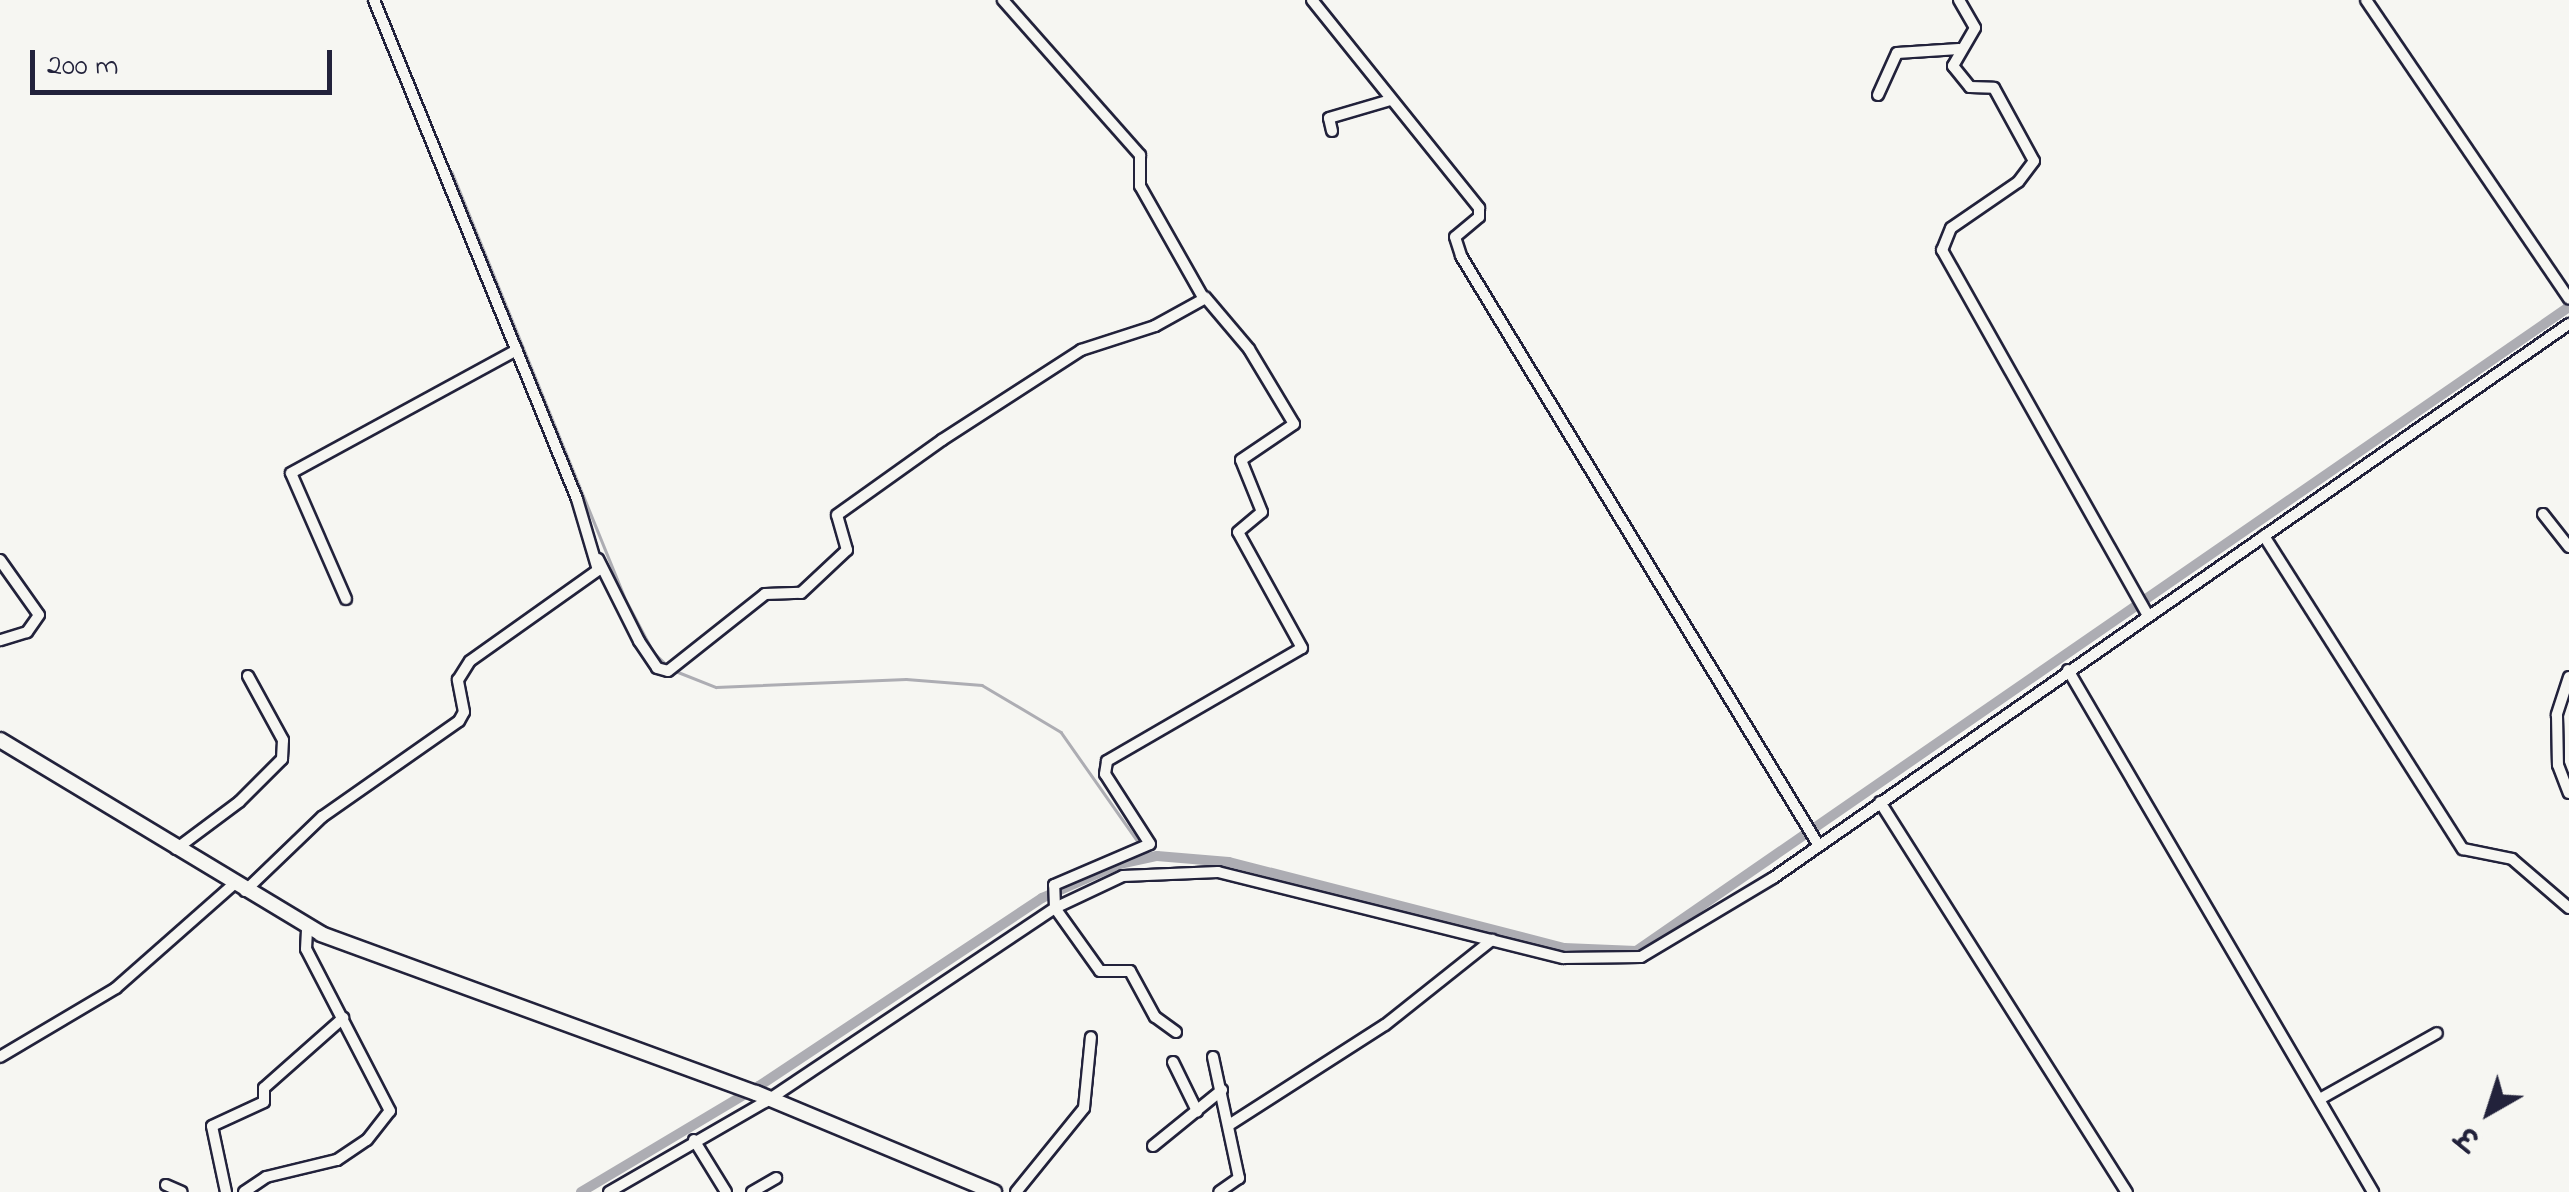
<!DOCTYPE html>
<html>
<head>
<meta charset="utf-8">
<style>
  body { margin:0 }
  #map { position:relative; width:2569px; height:1192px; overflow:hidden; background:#f6f6f2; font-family:"Indie Flower","Playpen Sans Deva",sans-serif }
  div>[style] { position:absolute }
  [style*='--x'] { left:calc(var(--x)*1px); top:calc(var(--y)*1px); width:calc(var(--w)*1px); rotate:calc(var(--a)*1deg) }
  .stream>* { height:2.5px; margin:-1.25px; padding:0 1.25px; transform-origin:1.25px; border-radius:1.25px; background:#adadb3 }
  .canal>* { height:10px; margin:-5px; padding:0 5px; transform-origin:5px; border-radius:5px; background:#adadb3 }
  .roads { filter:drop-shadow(2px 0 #22223b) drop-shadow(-2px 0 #22223b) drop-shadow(0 2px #22223b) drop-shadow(0 -2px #22223b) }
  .minor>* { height:10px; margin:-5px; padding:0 5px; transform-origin:5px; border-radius:5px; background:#f6f6f2 }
  .secondary>* { height:14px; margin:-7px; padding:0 7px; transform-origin:7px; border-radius:7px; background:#f6f6f2 }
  span { translate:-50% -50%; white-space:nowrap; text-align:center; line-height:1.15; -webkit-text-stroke:10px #f6f6f2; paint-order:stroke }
  .north { position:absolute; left:2439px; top:1062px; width:100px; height:100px; -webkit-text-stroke:8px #f6f6f2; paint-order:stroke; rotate:219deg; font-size:28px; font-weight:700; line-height:40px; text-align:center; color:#22223b }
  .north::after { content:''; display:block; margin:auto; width:35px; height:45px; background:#22223b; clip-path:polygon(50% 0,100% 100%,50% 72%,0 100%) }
  .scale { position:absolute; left:30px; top:50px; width:302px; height:45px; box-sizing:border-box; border:5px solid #22223b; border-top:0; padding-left:12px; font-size:30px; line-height:35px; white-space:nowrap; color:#22223b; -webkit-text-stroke:8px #f6f6f2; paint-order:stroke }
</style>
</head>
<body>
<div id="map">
  <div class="stream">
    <i style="--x:452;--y:172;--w:462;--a:67.9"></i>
    <i style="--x:626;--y:600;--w:60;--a:62.2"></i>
    <i style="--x:654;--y:653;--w:18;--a:43"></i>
    <i style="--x:673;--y:670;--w:46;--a:21.6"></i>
    <i style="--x:716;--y:687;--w:190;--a:-2.4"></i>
    <i style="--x:906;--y:679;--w:76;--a:4.5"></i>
    <i style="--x:982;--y:685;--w:92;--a:30.7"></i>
    <i style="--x:1061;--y:732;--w:136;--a:54.9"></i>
  </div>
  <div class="canal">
    <i style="--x:581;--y:1192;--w:207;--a:-30.8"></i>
    <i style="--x:759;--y:1086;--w:340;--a:-33.6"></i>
    <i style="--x:1042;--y:898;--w:84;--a:-23.8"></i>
    <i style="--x:1119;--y:864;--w:39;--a:-12"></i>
    <i style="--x:1157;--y:856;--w:72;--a:4.8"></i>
    <i style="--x:1229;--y:862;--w:346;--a:14.4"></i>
    <i style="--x:1564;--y:948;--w:72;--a:2.4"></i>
    <i style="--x:1636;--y:951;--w:1134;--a:-34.62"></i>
  </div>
  <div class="roads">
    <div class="minor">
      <i style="--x:1312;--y:0;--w:267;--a:51.2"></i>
      <i style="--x:1479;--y:208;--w:9;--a:90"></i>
      <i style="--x:1479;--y:217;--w:31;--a:140"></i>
      <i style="--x:1455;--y:237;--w:20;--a:72"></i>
      <i style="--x:1461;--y:256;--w:690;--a:58.75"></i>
      <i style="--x:1959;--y:0;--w:32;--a:60"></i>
      <i style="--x:1975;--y:28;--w:44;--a:120.1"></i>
      <i style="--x:1953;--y:66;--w:27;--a:51"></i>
      <i style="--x:1970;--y:87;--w:24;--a:2"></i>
      <i style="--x:1994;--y:88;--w:83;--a:61.3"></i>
      <i style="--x:2034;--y:161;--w:26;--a:127"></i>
      <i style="--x:2018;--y:182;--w:81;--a:145.5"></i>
      <i style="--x:1951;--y:228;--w:24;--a:112"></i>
      <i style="--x:1942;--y:250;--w:420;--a:60.6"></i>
      <i style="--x:2366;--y:0;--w:361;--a:55.8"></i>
      <i style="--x:1878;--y:95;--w:46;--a:-65.7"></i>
      <i style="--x:1897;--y:53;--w:62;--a:-3.7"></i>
      <i style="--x:1332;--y:131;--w:13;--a:-103"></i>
      <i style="--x:1329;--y:118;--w:64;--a:-16.4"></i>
      <i style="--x:2543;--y:514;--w:42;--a:51.8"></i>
      <i style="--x:2264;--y:536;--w:371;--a:57.6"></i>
      <i style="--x:2463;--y:849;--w:50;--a:11.5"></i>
      <i style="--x:2512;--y:859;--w:75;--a:40.7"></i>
      <i style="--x:598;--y:559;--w:92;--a:63.4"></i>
      <i style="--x:639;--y:641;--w:32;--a:56"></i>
      <i style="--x:657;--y:668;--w:11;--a:15"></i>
      <i style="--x:668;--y:671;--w:124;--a:-38.4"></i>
      <i style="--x:765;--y:594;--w:36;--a:-2"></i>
      <i style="--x:801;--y:593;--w:63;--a:-43.1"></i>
      <i style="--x:847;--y:550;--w:36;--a:-106"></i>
      <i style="--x:837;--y:515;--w:129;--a:-35.5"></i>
      <i style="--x:942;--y:440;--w:166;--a:-32.9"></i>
      <i style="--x:1081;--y:350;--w:78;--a:-18"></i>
      <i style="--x:1155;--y:326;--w:56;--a:-28.9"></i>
      <i style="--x:1204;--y:299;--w:130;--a:-119.5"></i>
      <i style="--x:1140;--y:186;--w:31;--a:-90"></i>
      <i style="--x:1140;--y:155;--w:207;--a:-131.5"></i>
      <i style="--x:0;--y:560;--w:67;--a:54.7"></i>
      <i style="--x:39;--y:615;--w:21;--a:125"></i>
      <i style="--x:27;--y:632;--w:28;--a:163"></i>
      <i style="--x:346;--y:599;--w:137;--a:-113.6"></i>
      <i style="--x:291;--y:473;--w:257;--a:-28.6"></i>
      <i style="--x:2068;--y:670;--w:605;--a:59.7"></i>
      <i style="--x:2569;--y:677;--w:40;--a:108"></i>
      <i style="--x:2557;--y:715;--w:50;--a:88.9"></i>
      <i style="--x:2558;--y:765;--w:30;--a:69"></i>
      <i style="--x:1880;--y:802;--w:462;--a:57.7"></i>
      <i style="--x:176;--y:849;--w:79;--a:-36.7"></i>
      <i style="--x:239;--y:802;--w:61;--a:-45"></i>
      <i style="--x:282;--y:759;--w:19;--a:-87"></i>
      <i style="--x:283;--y:740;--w:73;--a:-118.7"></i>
      <i style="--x:245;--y:891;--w:107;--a:-43.9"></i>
      <i style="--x:322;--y:817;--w:167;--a:-35"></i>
      <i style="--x:459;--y:721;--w:10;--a:-61"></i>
      <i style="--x:464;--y:712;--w:33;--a:-101"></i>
      <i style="--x:458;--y:680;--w:22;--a:-58"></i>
      <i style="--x:470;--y:661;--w:157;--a:-35.4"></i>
      <i style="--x:598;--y:570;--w:74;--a:-106.5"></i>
      <i style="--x:577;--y:499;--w:539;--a:-112.14"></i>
      <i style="--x:1176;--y:1032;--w:26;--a:-144"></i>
      <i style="--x:1155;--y:1017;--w:52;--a:-118.5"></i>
      <i style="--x:1130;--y:971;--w:30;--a:180"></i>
      <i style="--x:1100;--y:971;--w:77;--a:-125.5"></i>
      <i style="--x:1055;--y:908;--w:23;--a:-92"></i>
      <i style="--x:1054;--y:885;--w:104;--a:-23.1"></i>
      <i style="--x:1150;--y:844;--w:83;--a:-122.7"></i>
      <i style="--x:1105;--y:774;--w:13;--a:-81"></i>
      <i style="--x:1107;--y:761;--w:225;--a:-30.1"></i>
      <i style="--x:1302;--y:648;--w:132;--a:-118.9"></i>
      <i style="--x:1238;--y:532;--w:31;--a:-40"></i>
      <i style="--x:1262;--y:512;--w:56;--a:-112"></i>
      <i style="--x:1241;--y:460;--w:64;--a:-34.2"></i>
      <i style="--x:1294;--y:424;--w:87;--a:-121"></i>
      <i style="--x:1249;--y:349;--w:68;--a:-130.2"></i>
      <i style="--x:0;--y:1057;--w:135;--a:-30.7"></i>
      <i style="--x:116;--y:988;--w:156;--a:-41.4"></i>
      <i style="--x:1213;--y:1057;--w:124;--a:77.9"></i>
      <i style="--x:1239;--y:1178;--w:24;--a:145"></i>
      <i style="--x:1173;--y:1062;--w:55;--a:63.9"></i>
      <i style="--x:2320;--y:1099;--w:134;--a:-29.4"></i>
      <i style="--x:1229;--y:1125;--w:185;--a:-32.7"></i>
      <i style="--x:1385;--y:1025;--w:137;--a:-38.5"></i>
      <i style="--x:694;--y:1140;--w:61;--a:58.4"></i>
      <i style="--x:1153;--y:1146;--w:89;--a:-39.1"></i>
      <i style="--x:166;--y:1185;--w:17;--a:24"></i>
      <i style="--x:226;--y:1192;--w:67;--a:-102"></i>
      <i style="--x:212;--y:1126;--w:57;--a:-24.8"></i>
      <i style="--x:264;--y:1102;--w:14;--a:-90"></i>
      <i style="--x:264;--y:1088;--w:106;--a:-41.5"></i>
      <i style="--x:244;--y:1192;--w:27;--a:-34"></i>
      <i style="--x:266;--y:1177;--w:73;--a:-13.5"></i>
      <i style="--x:337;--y:1160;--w:36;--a:-34"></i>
      <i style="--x:367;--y:1140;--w:37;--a:-52"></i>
      <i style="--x:390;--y:1111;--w:182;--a:-117.4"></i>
      <i style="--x:306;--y:949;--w:22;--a:-87"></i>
      <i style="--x:609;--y:1192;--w:180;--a:-30"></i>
      <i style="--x:765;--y:1102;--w:349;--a:-33.8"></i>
      <i style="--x:1055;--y:908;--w:75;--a:-25.2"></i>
      <i style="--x:1123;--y:876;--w:95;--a:-2.4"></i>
      <i style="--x:1218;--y:872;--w:356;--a:14"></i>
      <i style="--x:1563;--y:958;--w:78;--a:-0.7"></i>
      <i style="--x:1641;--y:957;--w:154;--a:-30.9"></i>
      <i style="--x:1773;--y:878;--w:970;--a:-34.84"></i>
      <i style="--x:752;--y:1192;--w:28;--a:-30"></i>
      <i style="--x:1016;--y:1192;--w:108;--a:-51"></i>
      <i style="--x:1084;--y:1108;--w:71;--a:-84.4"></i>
    </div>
    <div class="secondary">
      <i style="--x:0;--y:740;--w:375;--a:31.1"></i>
      <i style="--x:321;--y:934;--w:463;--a:20.1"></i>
      <i style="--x:756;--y:1093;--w:258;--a:22.6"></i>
    </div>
  </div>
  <div class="north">उ</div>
  <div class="scale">200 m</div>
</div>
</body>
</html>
